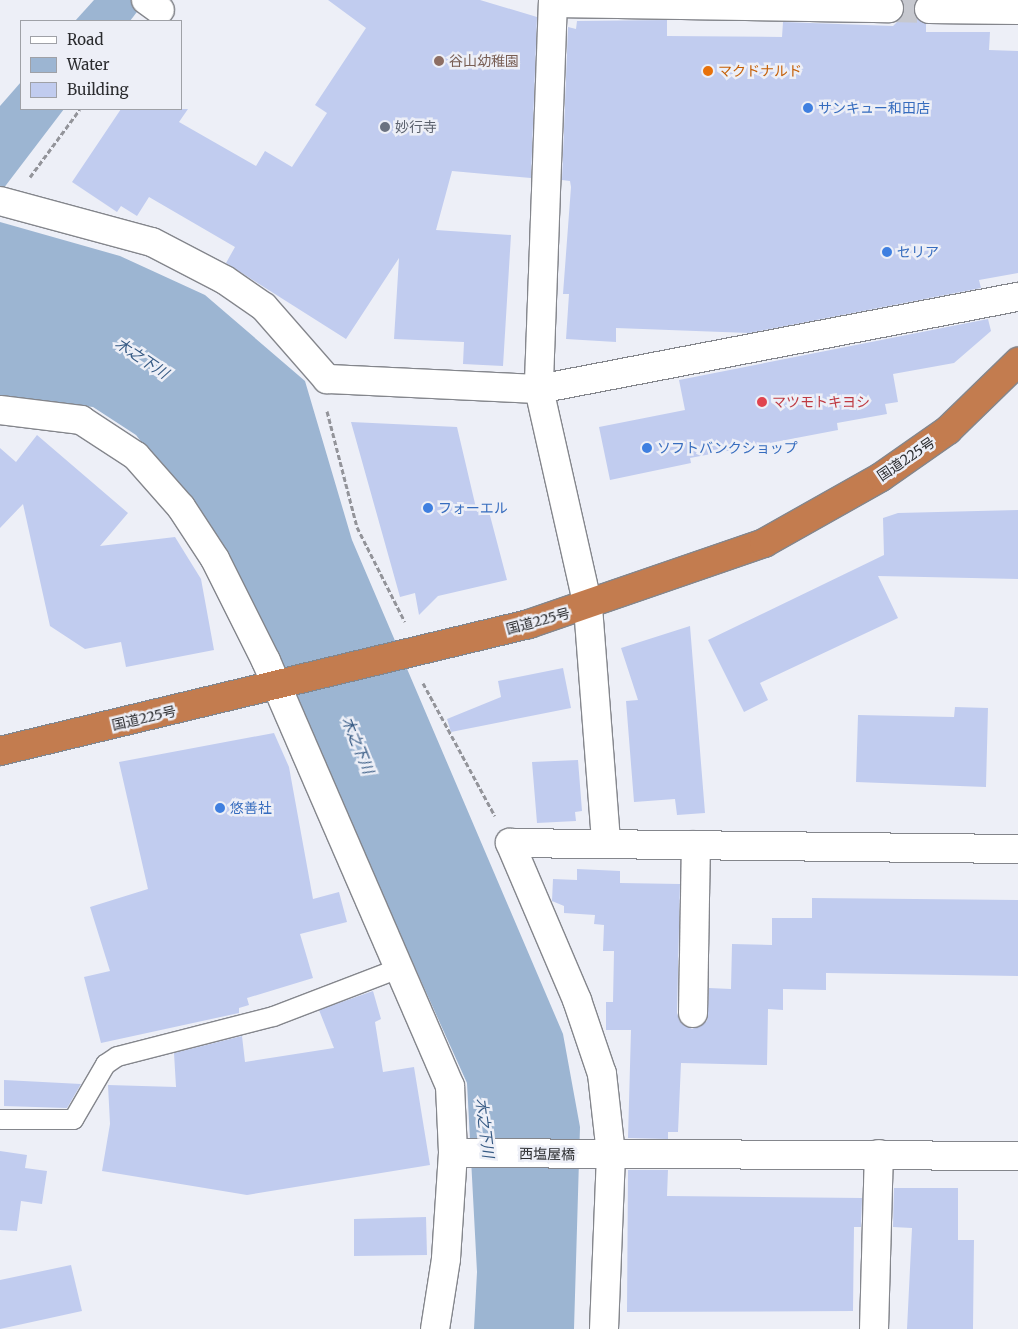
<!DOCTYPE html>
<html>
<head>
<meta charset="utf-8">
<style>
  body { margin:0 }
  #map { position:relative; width:1018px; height:1329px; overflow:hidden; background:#edeff7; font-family:Merriweather,"Noto Sans JP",serif }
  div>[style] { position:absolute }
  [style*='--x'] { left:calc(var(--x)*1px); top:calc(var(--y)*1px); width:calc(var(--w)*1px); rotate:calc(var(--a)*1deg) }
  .water>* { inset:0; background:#9cb5d2 }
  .building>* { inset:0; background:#c1ccef }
  .street-tunnel>* { height:28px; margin-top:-14px; transform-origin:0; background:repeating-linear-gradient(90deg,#c6c8cf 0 28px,transparent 0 42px) }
  .path>* { height:3px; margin-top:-1.5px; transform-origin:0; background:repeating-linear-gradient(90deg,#93949a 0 5px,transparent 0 7.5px) }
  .roads { filter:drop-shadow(1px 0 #84868c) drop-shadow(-1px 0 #84868c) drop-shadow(0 1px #84868c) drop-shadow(0 -1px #84868c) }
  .lane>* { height:19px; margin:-9.5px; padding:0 9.5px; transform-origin:9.5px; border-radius:9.5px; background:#fff }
  .street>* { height:28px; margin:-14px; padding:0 14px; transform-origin:14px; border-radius:14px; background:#fff }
  .highway>* { height:28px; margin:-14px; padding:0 14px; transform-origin:14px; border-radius:14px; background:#c37c4f }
  .dots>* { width:14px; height:14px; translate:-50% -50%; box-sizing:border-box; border:2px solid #edeff7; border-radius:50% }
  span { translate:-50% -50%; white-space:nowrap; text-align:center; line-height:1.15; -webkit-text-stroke:5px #edeff7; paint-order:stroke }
  .education-label { font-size:14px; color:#785e54 }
  .left { translate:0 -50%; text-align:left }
  .food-label { font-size:14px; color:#c56008 }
  .shop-label { font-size:14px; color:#366cbe }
  .worship-label { font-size:14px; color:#5b616d }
  .health-label { font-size:14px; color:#be3a42 }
  .street-label { font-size:14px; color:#2b2c2f }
  .water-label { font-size:15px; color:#355983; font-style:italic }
  .legend { position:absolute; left:20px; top:20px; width:162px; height:90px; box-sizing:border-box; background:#edeff7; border:1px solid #9fa1a7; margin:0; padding:6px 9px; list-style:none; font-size:15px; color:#2b2c2f }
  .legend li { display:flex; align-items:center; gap:10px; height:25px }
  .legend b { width:25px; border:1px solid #9fa1a7 }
</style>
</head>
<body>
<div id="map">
  <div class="water">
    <i style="clip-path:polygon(94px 0,146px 0,130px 21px,75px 21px)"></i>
    <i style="clip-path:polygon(21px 82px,21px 109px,64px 109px,0 193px,0 106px)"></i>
    <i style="clip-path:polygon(0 222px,120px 256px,205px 295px,305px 381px,352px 540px,563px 1034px,580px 1127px,574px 1329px,474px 1329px,477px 1272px,467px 1083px,229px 555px,136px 435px,93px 407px,0 397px)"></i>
  </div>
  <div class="building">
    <i style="clip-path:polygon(328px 0,480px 0,537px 17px,531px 178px,452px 171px,436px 230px,511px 235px,503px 366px,463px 364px,464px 342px,394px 339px,399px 258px,346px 339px,226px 263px,235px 247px,149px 197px,137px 216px,121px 206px,117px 212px,72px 182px,121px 109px,188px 109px,179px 122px,256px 166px,265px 151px,292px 167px,327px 113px,315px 105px,366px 28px)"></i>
    <i style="clip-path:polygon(902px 0,917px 0,915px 16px,926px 24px,926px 32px,990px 32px,989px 50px,1018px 51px,1018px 273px,979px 280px,981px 288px,749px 333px,616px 328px,616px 342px,566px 339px,569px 294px,563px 294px,571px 187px,570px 181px,562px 180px,568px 27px,576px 29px,577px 21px,667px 20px,667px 36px,782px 37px,783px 22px,893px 26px,903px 16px)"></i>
    <i style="clip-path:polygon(988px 319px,991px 331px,954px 363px,893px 374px,898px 402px,885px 404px,887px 414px,837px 423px,838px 430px,690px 458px,691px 463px,610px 480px,599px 427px,685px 410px,679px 380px)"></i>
    <i style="clip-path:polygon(351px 422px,457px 427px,477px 512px,488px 508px,507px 580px,438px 596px,419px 615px,415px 593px,400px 597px)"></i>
    <i style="clip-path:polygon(37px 435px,128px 513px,100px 546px,175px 537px,201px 579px,214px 650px,126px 667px,121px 642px,85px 649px,50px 626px,23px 504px,0 528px,0 448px,16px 462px)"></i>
    <i style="clip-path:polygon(1018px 510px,1018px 579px,878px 576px,898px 618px,760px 683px,768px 700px,744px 712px,708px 640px,884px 555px,883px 518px,898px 513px)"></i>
    <i style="clip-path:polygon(690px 626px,705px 813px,677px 815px,675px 799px,634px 802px,626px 701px,638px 700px,621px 648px)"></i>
    <i style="clip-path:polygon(563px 668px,571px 708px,451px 732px,447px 719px,501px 697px,498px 681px)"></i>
    <i style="clip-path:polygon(955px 707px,988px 708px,986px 787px,856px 782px,858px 715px,954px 717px)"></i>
    <i style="clip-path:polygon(274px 733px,289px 767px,313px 899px,339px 892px,347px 922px,300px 934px,313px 978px,247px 998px,249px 1005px,239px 1008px,239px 1013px,101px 1043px,84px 977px,110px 971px,90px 907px,148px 889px,119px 762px)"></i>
    <i style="clip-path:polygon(578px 760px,582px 811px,575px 812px,576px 821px,537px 823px,532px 762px)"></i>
    <i style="clip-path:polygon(577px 869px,620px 871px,620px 883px,680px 884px,677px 1013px,680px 1021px,692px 1029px,707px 1021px,709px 988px,731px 989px,732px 944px,772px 945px,772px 918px,812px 918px,812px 898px,1018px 900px,1018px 976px,826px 973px,826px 990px,783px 989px,783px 1010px,768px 1009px,767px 1065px,681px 1063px,678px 1132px,668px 1132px,668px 1139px,628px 1138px,631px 1030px,606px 1030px,606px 1002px,613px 1002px,614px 951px,603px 951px,604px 925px,594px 924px,595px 915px,564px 913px,564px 906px,552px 901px,553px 879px,577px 880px)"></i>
    <i style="clip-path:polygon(373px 991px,381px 1019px,375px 1022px,383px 1072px,414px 1067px,430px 1165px,247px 1195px,102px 1171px,110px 1124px,108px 1085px,176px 1087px,174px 1053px,242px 1036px,245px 1062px,334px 1048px,319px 1010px)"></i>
    <i style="clip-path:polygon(4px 1080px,81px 1084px,67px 1108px,4px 1106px)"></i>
    <i style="clip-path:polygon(0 1151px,27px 1155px,25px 1168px,47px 1171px,42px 1204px,21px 1201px,17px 1231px,0 1230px)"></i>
    <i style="clip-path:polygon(628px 1170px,668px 1170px,667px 1196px,862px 1198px,861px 1227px,854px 1227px,853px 1311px,627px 1312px)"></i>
    <i style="clip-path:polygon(894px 1188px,958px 1188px,958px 1240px,974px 1240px,973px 1329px,907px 1329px,912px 1228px,893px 1227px)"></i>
    <i style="clip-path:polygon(426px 1217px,427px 1255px,354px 1256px,354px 1219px)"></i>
    <i style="clip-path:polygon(71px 1265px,82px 1311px,0 1329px,0 1280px)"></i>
  </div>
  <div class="street-tunnel">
    <i style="--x:889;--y:8;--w:40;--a:1.4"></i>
  </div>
  <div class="path">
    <i style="--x:30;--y:177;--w:84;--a:-53.7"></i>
    <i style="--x:327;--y:411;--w:120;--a:75.5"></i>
    <i style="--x:357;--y:527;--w:106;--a:63.2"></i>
    <i style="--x:423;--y:683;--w:151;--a:61.6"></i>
  </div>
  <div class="roads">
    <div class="lane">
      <i style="--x:0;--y:1119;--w:73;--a:0"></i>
      <i style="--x:73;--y:1119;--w:64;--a:-59.8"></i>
      <i style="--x:105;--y:1064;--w:14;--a:-34"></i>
      <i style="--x:117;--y:1056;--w:161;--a:-14.4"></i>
      <i style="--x:273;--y:1016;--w:134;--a:-21"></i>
    </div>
    <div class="street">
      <i style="--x:146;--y:0;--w:17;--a:36"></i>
      <i style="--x:553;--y:0;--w:389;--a:92.1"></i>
      <i style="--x:539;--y:389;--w:223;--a:77.3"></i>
      <i style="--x:588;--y:607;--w:237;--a:85.6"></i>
      <i style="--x:554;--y:3;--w:335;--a:0.9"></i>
      <i style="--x:929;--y:9;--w:89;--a:0.6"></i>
      <i style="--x:0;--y:201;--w:157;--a:15.1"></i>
      <i style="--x:152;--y:242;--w:82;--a:27.5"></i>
      <i style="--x:225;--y:280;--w:47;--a:34.7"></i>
      <i style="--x:264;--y:307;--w:96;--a:48.8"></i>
      <i style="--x:327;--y:379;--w:212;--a:2.7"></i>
      <i style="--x:539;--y:389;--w:488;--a:-10.9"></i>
      <i style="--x:0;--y:410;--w:82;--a:7"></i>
      <i style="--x:81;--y:420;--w:66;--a:33.2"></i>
      <i style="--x:136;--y:456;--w:68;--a:48.6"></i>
      <i style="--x:181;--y:507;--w:62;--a:56.8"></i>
      <i style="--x:215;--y:559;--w:114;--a:63.4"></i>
      <i style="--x:266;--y:661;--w:463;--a:66.6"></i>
      <i style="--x:450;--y:1086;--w:67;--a:87.4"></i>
      <i style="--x:453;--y:1153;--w:106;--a:93.8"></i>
      <i style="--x:446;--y:1259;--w:71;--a:98.9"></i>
      <i style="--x:693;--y:1013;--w:168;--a:-89"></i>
      <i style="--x:453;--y:1153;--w:565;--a:0.3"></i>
      <i style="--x:604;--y:1329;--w:175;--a:-87.7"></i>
      <i style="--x:611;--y:1154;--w:81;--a:-96.4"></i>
      <i style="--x:602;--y:1074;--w:78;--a:-108.7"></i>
      <i style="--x:577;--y:1000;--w:171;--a:-113.1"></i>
      <i style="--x:510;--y:843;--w:508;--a:0.68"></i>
      <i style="--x:874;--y:1329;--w:175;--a:-88.4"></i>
    </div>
    <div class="highway">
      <i style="--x:0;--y:751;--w:544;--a:-13.5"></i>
      <i style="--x:529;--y:624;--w:249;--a:-19"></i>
      <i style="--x:764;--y:543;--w:134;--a:-29.4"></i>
      <i style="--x:881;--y:477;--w:82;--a:-35"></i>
      <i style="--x:948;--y:430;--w:98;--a:-44.2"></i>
    </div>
  </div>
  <div class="dots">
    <i style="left:439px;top:61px;background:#8d6e63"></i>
    <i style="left:708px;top:71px;background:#e8710a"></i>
    <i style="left:808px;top:108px;background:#3f7fe0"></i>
    <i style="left:385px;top:127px;background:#6b7280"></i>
    <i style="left:887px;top:252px;background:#3f7fe0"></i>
    <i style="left:762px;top:402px;background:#e0444e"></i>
    <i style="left:647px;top:448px;background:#3f7fe0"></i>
    <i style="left:428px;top:508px;background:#3f7fe0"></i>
    <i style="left:220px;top:808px;background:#3f7fe0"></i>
  </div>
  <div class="education-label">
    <span class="left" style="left:449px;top:61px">谷山幼稚園</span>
  </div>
  <div class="food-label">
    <span class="left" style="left:718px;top:71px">マクドナルド</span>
  </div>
  <div class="shop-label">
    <span class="left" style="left:818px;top:108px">サンキュー和田店</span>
    <span class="left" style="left:897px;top:252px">セリア</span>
    <span class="left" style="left:657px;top:448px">ソフトバンクショップ</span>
    <span class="left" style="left:438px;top:508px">フォーエル</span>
    <span class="left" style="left:230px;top:808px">悠善社</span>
  </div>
  <div class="worship-label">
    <span class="left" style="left:395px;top:127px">妙行寺</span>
  </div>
  <div class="health-label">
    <span class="left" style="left:772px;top:402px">マツモトキヨシ</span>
  </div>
  <div class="street-label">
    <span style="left:906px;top:459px;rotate:-34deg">国道225号</span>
    <span style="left:538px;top:621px;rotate:-15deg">国道225号</span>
    <span style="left:144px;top:718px;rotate:-13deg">国道225号</span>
    <span style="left:547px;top:1154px;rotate:1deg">西塩屋橋</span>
  </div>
  <div class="water-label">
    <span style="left:142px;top:358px;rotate:34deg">木之下川</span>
    <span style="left:358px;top:745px;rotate:68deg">木之下川</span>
    <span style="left:485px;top:1128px;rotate:83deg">木之下川</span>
  </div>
  <ul class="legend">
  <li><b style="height:6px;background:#fff"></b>Road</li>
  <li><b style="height:14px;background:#9cb5d2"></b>Water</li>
  <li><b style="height:14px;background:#c1ccef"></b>Building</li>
  </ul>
</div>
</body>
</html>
